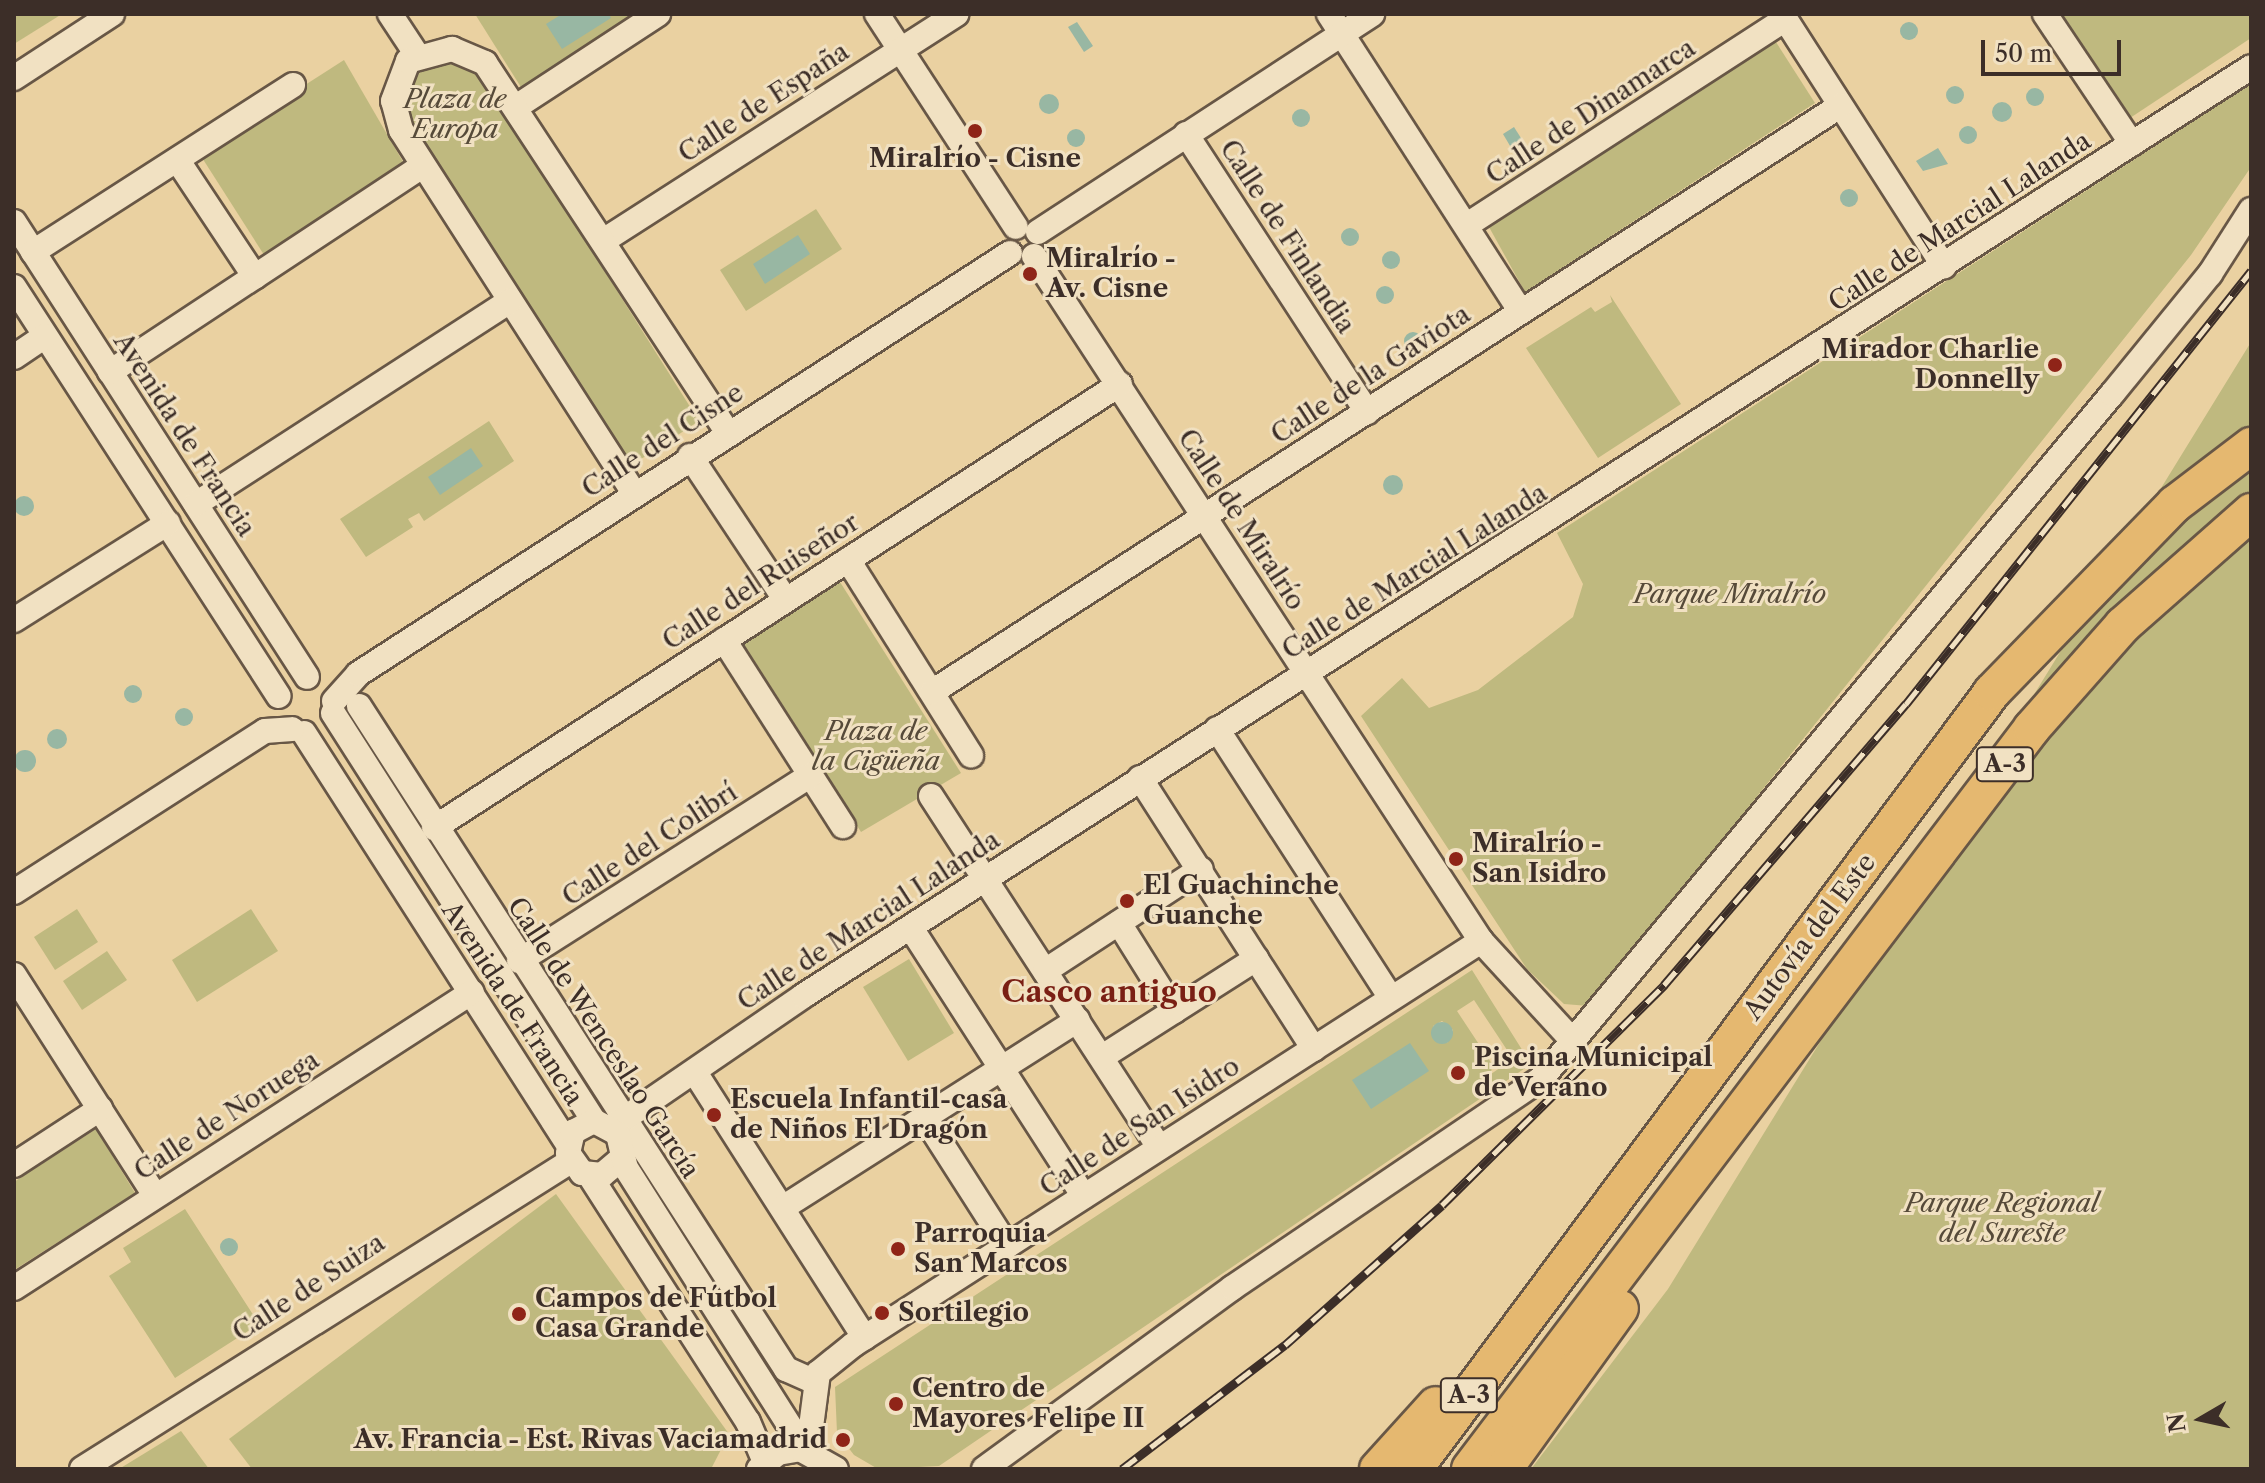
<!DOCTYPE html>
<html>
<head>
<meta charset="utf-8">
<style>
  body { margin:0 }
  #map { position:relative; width:2265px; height:1483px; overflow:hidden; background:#ead1a1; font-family:"Libre Caslon Text",serif }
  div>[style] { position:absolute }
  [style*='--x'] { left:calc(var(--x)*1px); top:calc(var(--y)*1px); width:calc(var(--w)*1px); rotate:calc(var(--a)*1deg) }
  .green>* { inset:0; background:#bfb97f }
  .water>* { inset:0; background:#98b7a3 }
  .round { border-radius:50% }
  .roads { filter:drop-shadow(2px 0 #685746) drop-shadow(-2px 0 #685746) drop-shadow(0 2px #685746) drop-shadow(0 -2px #685746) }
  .minor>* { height:24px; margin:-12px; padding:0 12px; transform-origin:12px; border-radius:12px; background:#f1e1c2 }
  .highway>* { height:36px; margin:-18px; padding:0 18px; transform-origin:18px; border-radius:18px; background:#e5b870 }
  .rail>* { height:9px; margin-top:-4.5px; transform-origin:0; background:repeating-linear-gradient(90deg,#f1e1c2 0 18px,#3c2e28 0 36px); box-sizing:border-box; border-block:2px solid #3c2e28 }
  .dots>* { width:22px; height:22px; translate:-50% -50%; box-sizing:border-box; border:4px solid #f1e1c2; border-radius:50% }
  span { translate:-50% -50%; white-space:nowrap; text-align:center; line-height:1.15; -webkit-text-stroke:6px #f1e1c2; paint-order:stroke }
  .shield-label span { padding:2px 6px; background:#f1e1c2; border:2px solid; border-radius:6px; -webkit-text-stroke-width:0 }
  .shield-label { font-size:24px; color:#3c2e28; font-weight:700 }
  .park-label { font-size:26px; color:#564a39; font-style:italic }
  .street-label { font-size:26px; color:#3c2e28 }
  .poi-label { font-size:26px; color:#3c2e28; font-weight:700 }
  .left { translate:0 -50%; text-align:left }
  .right { translate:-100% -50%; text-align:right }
  .quarter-label { font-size:30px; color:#7a1f14; font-weight:700 }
  .frame { position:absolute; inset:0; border:16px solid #3c2e28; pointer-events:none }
  .north { position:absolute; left:2161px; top:1379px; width:80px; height:80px; -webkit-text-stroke:6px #f1e1c2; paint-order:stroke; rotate:261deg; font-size:22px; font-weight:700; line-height:32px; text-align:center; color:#3c2e28 }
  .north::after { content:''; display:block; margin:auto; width:28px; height:36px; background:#3c2e28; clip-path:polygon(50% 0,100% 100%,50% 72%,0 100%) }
  .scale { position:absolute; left:1981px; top:40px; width:140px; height:36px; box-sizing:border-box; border:4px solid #3c2e28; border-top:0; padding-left:10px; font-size:24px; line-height:28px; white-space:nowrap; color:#3c2e28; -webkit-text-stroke:6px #f1e1c2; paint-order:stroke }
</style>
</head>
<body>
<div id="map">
  <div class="green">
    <i style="clip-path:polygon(14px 14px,62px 14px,14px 44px)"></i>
    <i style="clip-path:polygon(475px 14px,646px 14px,524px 92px)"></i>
    <i style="clip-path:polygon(2062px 14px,2251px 14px,2251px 38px,2130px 118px)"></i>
    <i style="clip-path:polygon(1774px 39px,1815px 103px,1525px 292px,1489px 227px)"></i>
    <i style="clip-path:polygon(443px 58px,480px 73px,699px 421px,632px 465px,411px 125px,404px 101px,410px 79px)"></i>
    <i style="clip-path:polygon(344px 60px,406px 167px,266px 258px,199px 153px)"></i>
    <i style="clip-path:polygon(2251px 84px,2251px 167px,2191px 255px,1589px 1006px,1564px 1004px,1527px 969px,1361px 716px,1402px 678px,1429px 708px,1478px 690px,1573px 617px,1583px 584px,1557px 533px)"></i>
    <i style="clip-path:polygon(816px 209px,842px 249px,746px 311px,720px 270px)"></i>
    <i style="clip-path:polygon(1610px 295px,1681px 404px,1598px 458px,1526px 348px,1591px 307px,1595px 312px,1612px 302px)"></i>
    <i style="clip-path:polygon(2251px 342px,2251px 1469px,1531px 1469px,1668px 1289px)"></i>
    <i style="clip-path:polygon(489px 421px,514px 461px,424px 521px,419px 513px,408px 519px,413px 527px,366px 557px,340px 519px)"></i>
    <i style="clip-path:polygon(840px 582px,961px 773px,861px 832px,742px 644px)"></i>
    <i style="clip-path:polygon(77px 909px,98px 942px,55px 970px,34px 937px)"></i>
    <i style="clip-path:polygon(251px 909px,278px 951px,197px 1002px,172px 960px)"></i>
    <i style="clip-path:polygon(107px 951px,127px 980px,82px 1010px,63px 981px)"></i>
    <i style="clip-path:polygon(909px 959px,954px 1033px,908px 1061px,863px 987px)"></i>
    <i style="clip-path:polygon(evenodd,1472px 970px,1531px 1064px,939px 1466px,878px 1469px,854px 1455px,837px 1433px,835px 1387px,1472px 970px,1474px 1000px,1513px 1059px,1491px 1074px,1492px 1064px,1457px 1011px,1474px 1000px,1472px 970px,1442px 1021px,1453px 1030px,1447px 1043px,1433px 1026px,1442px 1021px)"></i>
    <i style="clip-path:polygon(96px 1129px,135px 1193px,14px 1270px,14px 1182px)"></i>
    <i style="clip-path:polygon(556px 1194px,729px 1434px,711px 1469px,252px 1469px,229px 1439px)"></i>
    <i style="clip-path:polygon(185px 1209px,259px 1324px,175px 1378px,109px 1276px,131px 1262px,123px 1248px)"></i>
    <i style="clip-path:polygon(181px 1431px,209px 1469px,119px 1469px)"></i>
  </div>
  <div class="water">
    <i style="clip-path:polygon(562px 14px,609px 14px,611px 18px,562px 49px,546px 24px)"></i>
    <i class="round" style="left:1900px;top:22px;width:18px;height:18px"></i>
    <i style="clip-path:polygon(1077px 22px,1093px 46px,1084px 52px,1068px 27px)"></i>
    <i class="round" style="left:1946px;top:86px;width:18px;height:18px"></i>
    <i class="round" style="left:2026px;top:88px;width:18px;height:18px"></i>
    <i class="round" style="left:1039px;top:94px;width:20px;height:20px"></i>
    <i class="round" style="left:1992px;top:102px;width:20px;height:20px"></i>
    <i class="round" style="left:1292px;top:109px;width:18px;height:18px"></i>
    <i class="round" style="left:1959px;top:126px;width:18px;height:18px"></i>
    <i style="clip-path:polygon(1514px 127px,1531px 154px,1519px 161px,1503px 134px)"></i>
    <i class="round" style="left:1067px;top:129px;width:18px;height:18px"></i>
    <i style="clip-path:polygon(1938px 148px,1948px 164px,1923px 171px,1916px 161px)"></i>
    <i class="round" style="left:1840px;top:189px;width:18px;height:18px"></i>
    <i class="round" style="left:1341px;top:228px;width:18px;height:18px"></i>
    <i style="clip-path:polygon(798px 235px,810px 254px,765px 284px,753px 264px)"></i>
    <i class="round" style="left:1382px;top:251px;width:18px;height:18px"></i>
    <i class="round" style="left:1376px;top:286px;width:18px;height:18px"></i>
    <i class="round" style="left:1404px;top:332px;width:18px;height:18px"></i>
    <i style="clip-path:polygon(471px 448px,483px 466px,440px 495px,428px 477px)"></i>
    <i class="round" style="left:1383px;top:475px;width:20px;height:20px"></i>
    <i class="round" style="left:14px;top:496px;width:20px;height:20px"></i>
    <i class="round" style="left:124px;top:685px;width:18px;height:18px"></i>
    <i class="round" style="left:175px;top:708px;width:18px;height:18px"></i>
    <i class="round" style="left:47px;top:729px;width:20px;height:20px"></i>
    <i class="round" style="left:14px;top:750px;width:22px;height:22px"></i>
    <i class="round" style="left:1431px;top:1022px;width:22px;height:22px"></i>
    <i style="clip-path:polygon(1410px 1043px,1429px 1071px,1371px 1109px,1352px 1080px)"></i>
    <i class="round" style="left:220px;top:1238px;width:18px;height:18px"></i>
  </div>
  <div class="roads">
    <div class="minor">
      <i style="--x:390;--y:14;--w:49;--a:56.6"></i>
      <i style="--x:877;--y:14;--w:254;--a:56.9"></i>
      <i style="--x:1329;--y:14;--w:354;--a:57.2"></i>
      <i style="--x:1782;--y:14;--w:300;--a:57.3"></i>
      <i style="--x:2045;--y:14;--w:156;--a:56.2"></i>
      <i style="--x:14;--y:78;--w:117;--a:-33.1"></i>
      <i style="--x:516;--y:107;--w:170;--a:-33.2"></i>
      <i style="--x:1186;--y:134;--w:332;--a:56.9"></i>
      <i style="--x:178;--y:161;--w:139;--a:56.4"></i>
      <i style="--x:14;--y:222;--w:541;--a:57.22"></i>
      <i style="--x:1467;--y:225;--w:379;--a:-32.9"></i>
      <i style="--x:1038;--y:232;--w:399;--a:-33.1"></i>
      <i style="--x:603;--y:241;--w:420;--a:-32.7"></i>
      <i style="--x:33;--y:252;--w:309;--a:-32.7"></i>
      <i style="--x:1034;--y:256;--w:818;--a:56.87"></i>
      <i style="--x:1481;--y:941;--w:137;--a:47.4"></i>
      <i style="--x:14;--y:287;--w:487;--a:57.1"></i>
      <i style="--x:14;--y:357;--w:37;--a:-34"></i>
      <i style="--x:110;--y:372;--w:375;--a:-33.4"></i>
      <i style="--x:690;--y:456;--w:172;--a:56.4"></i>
      <i style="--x:634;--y:493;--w:431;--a:-122.7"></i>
      <i style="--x:401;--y:130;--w:30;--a:-105"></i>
      <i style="--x:393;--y:101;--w:43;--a:-69.4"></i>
      <i style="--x:408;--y:61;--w:46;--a:-15.3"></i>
      <i style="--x:452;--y:49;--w:36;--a:23"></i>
      <i style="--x:485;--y:63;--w:441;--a:56.7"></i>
      <i style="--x:196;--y:504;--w:374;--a:-32.9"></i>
      <i style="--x:848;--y:560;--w:231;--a:57.8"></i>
      <i style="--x:14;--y:620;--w:182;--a:-32.2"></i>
      <i style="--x:724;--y:640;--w:221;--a:57.4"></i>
      <i style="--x:932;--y:692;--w:1081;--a:-32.84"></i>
      <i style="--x:334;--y:701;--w:36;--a:-48"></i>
      <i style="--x:358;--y:674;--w:776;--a:-32.85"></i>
      <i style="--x:359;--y:706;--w:789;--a:57.22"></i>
      <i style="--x:786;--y:1369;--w:32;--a:24"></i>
      <i style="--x:333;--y:713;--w:484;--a:57.4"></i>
      <i style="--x:1217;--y:729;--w:320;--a:57.1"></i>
      <i style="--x:304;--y:733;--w:488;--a:57.3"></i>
      <i style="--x:1140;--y:778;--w:322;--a:57.3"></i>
      <i style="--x:931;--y:796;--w:419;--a:57"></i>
      <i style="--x:434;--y:828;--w:817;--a:-32.91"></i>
      <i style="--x:14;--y:892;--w:298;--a:-32.7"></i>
      <i style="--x:265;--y:731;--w:27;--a:-4"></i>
      <i style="--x:1119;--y:923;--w:104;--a:58"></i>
      <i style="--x:911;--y:928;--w:319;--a:57.2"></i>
      <i style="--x:519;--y:961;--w:346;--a:-32.5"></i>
      <i style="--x:1045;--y:971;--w:186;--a:-33.2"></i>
      <i style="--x:14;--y:975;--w:258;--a:57.4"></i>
      <i style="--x:1102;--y:1057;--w:183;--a:-32.5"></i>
      <i style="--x:696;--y:1074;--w:313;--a:57.4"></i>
      <i style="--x:925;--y:1118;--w:152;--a:57.4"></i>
      <i style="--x:612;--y:1127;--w:232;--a:-34.4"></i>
      <i style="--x:803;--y:996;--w:1720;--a:-32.68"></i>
      <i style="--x:621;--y:1159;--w:25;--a:140"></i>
      <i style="--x:602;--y:1175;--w:20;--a:-174"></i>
      <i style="--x:582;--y:1173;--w:24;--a:-125"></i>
      <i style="--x:568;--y:1153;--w:22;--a:-77"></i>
      <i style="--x:573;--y:1132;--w:24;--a:-28"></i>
      <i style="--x:594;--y:1121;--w:27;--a:28"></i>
      <i style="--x:618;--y:1134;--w:35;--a:77"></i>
      <i style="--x:626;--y:1168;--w:334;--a:57.6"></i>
      <i style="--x:14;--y:1165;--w:103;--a:-33.1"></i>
      <i style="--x:590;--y:1176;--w:292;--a:57.3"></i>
      <i style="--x:748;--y:1422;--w:43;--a:67"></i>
      <i style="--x:784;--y:1207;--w:348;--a:-32.5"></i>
      <i style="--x:14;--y:1288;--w:545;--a:-32.87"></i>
      <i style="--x:808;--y:1450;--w:78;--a:-82.6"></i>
      <i style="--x:818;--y:1373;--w:45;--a:-38.7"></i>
      <i style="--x:853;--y:1345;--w:747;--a:-32.75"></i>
      <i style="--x:82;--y:1469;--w:578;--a:-32.21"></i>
      <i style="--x:759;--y:1469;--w:25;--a:-40"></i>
      <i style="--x:778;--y:1453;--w:22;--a:-10"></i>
      <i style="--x:800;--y:1449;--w:41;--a:29.1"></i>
      <i style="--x:984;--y:1469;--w:307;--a:-36.1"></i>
      <i style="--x:1232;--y:1288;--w:373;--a:-34.1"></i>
      <i style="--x:1541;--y:1079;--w:892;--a:-50.19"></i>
      <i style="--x:2112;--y:394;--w:155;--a:-50.8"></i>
      <i style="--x:2210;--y:274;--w:76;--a:-57.4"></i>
    </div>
    <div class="highway">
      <i style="--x:1378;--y:1469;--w:86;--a:-47.8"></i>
      <i style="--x:1414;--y:1469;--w:968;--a:-53.35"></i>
      <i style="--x:1992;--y:692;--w:262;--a:-45.8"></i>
      <i style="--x:2175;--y:504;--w:96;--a:-37.3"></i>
      <i style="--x:1470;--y:1469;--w:930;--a:-52.82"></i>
      <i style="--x:2032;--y:728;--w:137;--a:-48.5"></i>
      <i style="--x:2123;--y:625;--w:171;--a:-41.4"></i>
      <i style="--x:1504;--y:1469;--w:198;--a:-54.2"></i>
    </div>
  </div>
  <div class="rail">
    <i style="--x:1122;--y:1469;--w:205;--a:-37.3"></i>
    <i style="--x:1285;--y:1345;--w:210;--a:-41.7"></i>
    <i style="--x:1442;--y:1205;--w:313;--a:-44.7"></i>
    <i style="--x:1664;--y:985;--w:371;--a:-49.3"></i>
    <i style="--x:1906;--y:704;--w:554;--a:-51.45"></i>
  </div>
  <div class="dots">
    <i style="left:975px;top:131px;background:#8f2418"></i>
    <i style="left:1030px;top:274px;background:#8f2418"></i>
    <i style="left:2055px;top:365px;background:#8f2418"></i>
    <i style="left:1456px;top:859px;background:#8f2418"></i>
    <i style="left:1127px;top:901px;background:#8f2418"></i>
    <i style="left:1458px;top:1073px;background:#8f2418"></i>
    <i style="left:714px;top:1115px;background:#8f2418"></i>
    <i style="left:898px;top:1249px;background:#8f2418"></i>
    <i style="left:882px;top:1313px;background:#8f2418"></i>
    <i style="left:519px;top:1314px;background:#8f2418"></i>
    <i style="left:896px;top:1404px;background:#8f2418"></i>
    <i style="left:843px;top:1440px;background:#8f2418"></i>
  </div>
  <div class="shield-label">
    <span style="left:2005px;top:764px">A-3</span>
    <span style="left:1469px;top:1395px">A-3</span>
  </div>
  <div class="park-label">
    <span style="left:455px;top:115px">Plaza de<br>Europa</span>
    <span style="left:1730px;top:595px">Parque Miralrío</span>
    <span style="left:876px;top:747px">Plaza de<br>la Cigüeña</span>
    <span style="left:2002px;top:1219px">Parque Regional<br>del Sureste</span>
  </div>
  <div class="street-label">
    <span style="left:764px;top:103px;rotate:-33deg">Calle de España</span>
    <span style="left:1591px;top:112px;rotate:-33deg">Calle de Dinamarca</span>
    <span style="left:1960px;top:222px;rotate:-33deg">Calle de Marcial Lalanda</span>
    <span style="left:1287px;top:237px;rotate:57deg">Calle de Finlandia</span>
    <span style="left:1371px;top:375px;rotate:-33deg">Calle de la Gaviota</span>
    <span style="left:184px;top:435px;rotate:57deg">Avenida de Francia</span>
    <span style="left:663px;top:441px;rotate:-33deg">Calle del Cisne</span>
    <span style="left:1241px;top:520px;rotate:57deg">Calle de Miralrío</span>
    <span style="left:1415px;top:572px;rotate:-32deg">Calle de Marcial Lalanda</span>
    <span style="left:761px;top:582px;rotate:-33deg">Calle del Ruiseñor</span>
    <span style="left:650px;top:845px;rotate:-33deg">Calle del Colibrí</span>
    <span style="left:869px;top:921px;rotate:-33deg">Calle de Marcial Lalanda</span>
    <span style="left:1810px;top:937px;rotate:-53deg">Autovía del Este</span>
    <span style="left:512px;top:1004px;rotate:57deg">Avenida de Francia</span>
    <span style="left:603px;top:1038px;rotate:57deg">Calle de Wenceslao García</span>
    <span style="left:227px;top:1116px;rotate:-33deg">Calle de Noruega</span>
    <span style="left:1140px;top:1127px;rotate:-33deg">Calle de San Isidro</span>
    <span style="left:309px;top:1288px;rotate:-33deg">Calle de Suiza</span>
  </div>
  <div class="poi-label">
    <span style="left:975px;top:159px">Miralrío - Cisne</span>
    <span class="left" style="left:1046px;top:274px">Miralrío -<br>Av. Cisne</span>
    <span class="right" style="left:2039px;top:365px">Mirador Charlie<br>Donnelly</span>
    <span class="left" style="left:1472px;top:859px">Miralrío -<br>San Isidro</span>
    <span class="left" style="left:1143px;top:901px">El Guachinche<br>Guanche</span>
    <span class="left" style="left:1474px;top:1073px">Piscina Municipal<br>de Verano</span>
    <span class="left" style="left:730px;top:1115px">Escuela Infantil-casa<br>de Niños El Dragón</span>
    <span class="left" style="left:914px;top:1249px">Parroquia<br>San Marcos</span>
    <span class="left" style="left:535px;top:1314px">Campos de Fútbol<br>Casa Grande</span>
    <span class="left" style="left:898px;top:1313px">Sortilegio</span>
    <span class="left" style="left:912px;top:1404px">Centro de<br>Mayores Felipe II</span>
    <span class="right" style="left:827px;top:1440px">Av. Francia - Est. Rivas Vaciamadrid</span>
  </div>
  <div class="quarter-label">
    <span style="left:1109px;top:992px">Casco antiguo</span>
  </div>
  <div class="frame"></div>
  <div class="north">N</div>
  <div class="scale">50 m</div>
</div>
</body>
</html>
